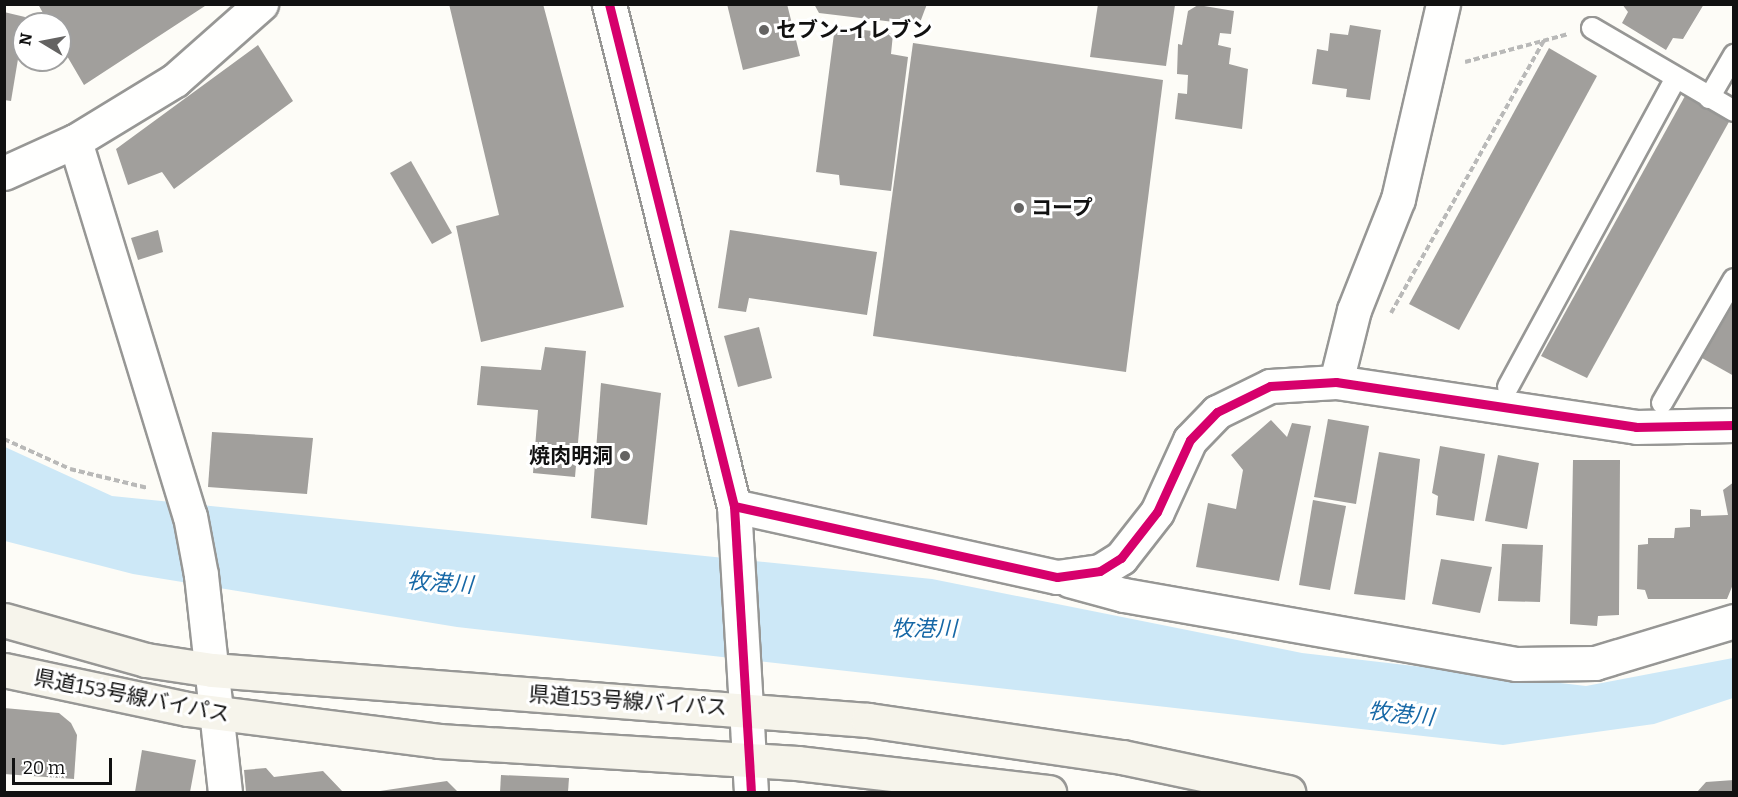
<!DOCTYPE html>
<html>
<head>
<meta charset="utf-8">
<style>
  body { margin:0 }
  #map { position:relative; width:1738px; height:797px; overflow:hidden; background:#fdfcf7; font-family:Bitter,"Noto Sans JP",serif }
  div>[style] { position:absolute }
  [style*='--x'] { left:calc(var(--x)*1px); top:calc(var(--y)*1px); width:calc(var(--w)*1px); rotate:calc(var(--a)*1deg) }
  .water>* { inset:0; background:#cde8f7 }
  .building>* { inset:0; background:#a19f9c }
  .path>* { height:4px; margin-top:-2px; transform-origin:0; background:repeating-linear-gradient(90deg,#b9b9b8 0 6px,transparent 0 9px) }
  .roads { filter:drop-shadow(2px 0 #979795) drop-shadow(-2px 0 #979795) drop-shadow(0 2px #979795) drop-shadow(0 -2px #979795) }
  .service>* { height:20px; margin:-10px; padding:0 10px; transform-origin:10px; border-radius:10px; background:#fffffe }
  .minor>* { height:33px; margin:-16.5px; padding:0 16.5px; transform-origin:16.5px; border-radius:16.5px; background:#fffffe }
  .tertiary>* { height:33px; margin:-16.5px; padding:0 16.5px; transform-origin:16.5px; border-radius:16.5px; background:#fffffe }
  .secondary>* { height:33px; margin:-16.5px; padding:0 16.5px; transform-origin:16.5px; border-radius:16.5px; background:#f6f4eb }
  .cycleway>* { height:9px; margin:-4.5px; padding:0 4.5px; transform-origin:4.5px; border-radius:4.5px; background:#d6006c }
  .dots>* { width:16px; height:16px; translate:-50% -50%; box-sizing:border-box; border:3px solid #fff; border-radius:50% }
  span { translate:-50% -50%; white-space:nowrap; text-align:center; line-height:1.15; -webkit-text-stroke:6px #fff; paint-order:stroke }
  .poi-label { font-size:21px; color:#111; font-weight:700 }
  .left { translate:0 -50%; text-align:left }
  .right { translate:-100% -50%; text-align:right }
  .street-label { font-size:21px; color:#111 }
  .water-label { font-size:22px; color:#1768a6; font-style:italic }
  .frame { position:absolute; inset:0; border:6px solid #111; pointer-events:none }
  .north { position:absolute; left:12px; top:12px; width:60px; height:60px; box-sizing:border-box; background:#fff; border:2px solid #a0a0a0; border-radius:50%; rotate:280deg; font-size:16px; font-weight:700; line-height:24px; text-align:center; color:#111 }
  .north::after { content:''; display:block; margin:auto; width:21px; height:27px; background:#646362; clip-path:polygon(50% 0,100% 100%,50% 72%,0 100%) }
  .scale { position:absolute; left:12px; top:758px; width:100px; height:27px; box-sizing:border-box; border:3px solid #111; border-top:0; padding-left:8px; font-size:18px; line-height:21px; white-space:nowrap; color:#111; -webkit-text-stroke:4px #fff; paint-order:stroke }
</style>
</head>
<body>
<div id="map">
  <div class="water">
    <i style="clip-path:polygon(5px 447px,112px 496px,932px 579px,1302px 653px,1586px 686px,1733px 658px,1733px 698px,1654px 724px,1503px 745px,457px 627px,133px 574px,5px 541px)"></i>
  </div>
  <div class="building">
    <i style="clip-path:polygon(38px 4px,208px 4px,84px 85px,60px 44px,60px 24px,49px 24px)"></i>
    <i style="clip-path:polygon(449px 4px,543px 4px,624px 307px,481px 342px,456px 226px,499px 215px)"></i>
    <i style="clip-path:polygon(727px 4px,787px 4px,800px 56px,743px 70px)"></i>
    <i style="clip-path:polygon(814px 4px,927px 4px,919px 25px,819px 13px)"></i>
    <i style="clip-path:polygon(1098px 4px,1175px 5px,1166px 66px,1090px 57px)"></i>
    <i style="clip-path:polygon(1622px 4px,1704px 4px,1683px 39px,1673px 38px,1666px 50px,1622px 23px,1628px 12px)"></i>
    <i style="clip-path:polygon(1198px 5px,1234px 11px,1231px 34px,1220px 33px,1218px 45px,1231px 48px,1229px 64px,1248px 69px,1242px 129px,1175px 119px,1178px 93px,1187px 94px,1188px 75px,1177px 74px,1178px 44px,1182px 45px,1188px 11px)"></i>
    <i style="clip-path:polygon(4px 12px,25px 17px,11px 101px,4px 100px)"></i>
    <i style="clip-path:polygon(1350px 25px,1381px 30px,1370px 100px,1346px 97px,1347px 89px,1312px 84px,1317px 49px,1328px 51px,1330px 33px,1348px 35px)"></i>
    <i style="clip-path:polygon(835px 26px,893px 34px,891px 54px,908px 57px,891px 191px,840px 185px,839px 175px,816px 172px)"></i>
    <i style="clip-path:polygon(913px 43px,1163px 80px,1126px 372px,873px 336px)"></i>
    <i style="clip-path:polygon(258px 45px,293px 101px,174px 189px,162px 172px,128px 185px,116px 149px)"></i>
    <i style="clip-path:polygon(1549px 48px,1597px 76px,1459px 330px,1409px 304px)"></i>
    <i style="clip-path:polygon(1685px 96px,1730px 120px,1587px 378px,1541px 356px)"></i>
    <i style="clip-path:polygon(411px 161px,452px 233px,432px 244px,390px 173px)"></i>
    <i style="clip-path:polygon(158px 230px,163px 252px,138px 260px,131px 238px)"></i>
    <i style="clip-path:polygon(730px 230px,877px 252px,867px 315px,749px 298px,746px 312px,718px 308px)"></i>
    <i style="clip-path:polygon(1734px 303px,1734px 376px,1702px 358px)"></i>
    <i style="clip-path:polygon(759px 327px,772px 378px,738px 387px,724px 336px)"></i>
    <i style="clip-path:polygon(545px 347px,586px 351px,575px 477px,533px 473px,538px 410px,477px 405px,481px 366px,541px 370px)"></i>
    <i style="clip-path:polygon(601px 383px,661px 393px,647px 525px,591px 518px)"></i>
    <i style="clip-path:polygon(1328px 419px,1369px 426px,1356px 504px,1314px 497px)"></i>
    <i style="clip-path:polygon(1271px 420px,1287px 437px,1292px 423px,1311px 426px,1279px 581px,1196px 567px,1208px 503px,1236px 509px,1243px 470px,1231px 455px)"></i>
    <i style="clip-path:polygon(212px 432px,313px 438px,307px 494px,208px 487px)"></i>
    <i style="clip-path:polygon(1440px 446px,1485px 454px,1474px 521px,1436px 515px,1438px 496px,1432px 493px)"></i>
    <i style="clip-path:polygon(1379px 452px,1420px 459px,1405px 600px,1354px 594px)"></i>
    <i style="clip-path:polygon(1498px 455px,1539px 463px,1527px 529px,1485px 521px)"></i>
    <i style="clip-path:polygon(1573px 460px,1620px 460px,1619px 615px,1598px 616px,1597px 626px,1570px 624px)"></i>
    <i style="clip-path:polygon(1734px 482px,1734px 582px,1727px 599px,1648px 599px,1645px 590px,1637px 589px,1638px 545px,1648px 544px,1648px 538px,1674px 538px,1675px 528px,1690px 527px,1690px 509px,1701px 510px,1701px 516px,1728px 515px,1723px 490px)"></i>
    <i style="clip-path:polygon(1313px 500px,1346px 506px,1330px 590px,1299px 585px)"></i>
    <i style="clip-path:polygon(1502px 544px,1543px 545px,1540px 602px,1498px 601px)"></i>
    <i style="clip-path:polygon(1441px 559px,1492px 567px,1480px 613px,1432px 604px)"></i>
    <i style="clip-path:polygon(4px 708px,59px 713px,71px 723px,77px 735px,74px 779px,4px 774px)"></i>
    <i style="clip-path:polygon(142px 750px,196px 760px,190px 792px,135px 792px)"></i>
    <i style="clip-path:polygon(266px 768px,274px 777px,323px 771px,343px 792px,246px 792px,244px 770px)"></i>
    <i style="clip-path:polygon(501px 775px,569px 778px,568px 792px,500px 792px)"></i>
    <i style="clip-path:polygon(1734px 780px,1734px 792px,1697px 792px,1706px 782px)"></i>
    <i style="clip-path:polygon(447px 781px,458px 792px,380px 792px,380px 791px)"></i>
  </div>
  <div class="path">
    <i style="--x:1465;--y:62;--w:107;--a:-15.2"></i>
    <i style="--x:1391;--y:313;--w:313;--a:-60.7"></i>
    <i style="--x:4;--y:439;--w:72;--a:24.4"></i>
    <i style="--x:70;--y:469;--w:80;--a:13.7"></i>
  </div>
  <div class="roads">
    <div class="service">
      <i style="--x:1592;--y:28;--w:164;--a:30.3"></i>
      <i style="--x:1709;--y:98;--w:50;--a:-59.8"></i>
      <i style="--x:1508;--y:387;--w:352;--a:-61.5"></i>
      <i style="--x:1662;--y:403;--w:143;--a:-59.9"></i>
    </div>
    <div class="minor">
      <i style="--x:75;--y:141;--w:392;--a:73"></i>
      <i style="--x:190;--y:516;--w:60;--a:79.4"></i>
      <i style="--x:201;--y:575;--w:218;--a:83.7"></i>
      <i style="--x:4;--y:173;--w:78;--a:-24.3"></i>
      <i style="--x:75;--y:141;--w:117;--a:-31.4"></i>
      <i style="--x:175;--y:80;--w:115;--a:-41.5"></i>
      <i style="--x:1336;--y:382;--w:74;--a:-76"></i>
      <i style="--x:1354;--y:310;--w:119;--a:-68.4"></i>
      <i style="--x:1398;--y:199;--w:200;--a:-77"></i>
      <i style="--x:734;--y:506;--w:331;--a:12.4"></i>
      <i style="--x:1057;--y:577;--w:43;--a:-7.9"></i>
      <i style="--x:1100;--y:571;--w:25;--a:-32"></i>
      <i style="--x:1121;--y:558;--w:58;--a:-52"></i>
      <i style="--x:1157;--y:512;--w:79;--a:-65.4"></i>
      <i style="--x:1190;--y:440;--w:39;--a:-46"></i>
      <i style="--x:1217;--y:412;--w:59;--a:-26.1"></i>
      <i style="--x:1270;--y:386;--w:66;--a:-3.5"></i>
      <i style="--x:1336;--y:382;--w:303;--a:8.5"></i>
      <i style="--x:1636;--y:427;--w:98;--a:-1.2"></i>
      <i style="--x:1069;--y:580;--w:57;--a:15.3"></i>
      <i style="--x:1124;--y:595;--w:398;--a:10"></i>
      <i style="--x:1516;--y:664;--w:79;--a:-0.7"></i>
      <i style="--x:1595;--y:663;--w:145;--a:-16.8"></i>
    </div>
    <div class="tertiary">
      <i style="--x:609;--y:4;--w:517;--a:76.02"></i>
      <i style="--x:734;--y:506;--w:287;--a:86.6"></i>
    </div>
    <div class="secondary">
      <i style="--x:4;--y:620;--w:148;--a:15.7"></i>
      <i style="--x:146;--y:660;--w:67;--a:8.6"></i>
      <i style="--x:212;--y:670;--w:658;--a:4.36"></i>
      <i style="--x:868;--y:720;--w:257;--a:8.3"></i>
      <i style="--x:1122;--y:757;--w:170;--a:11.9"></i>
      <i style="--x:4;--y:670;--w:187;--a:12"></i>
      <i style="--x:187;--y:709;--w:254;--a:7.2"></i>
      <i style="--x:439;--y:741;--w:359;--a:3.5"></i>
      <i style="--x:797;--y:763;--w:254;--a:6.6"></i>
    </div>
  </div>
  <div class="cycleway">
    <i style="--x:609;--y:4;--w:517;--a:76.02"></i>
    <i style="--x:734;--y:506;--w:287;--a:86.6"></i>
    <i style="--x:734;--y:506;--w:331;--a:12.4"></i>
    <i style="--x:1057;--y:577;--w:43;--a:-7.9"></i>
    <i style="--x:1100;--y:571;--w:25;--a:-32"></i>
    <i style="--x:1121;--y:558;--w:58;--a:-52"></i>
    <i style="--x:1157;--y:512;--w:79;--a:-65.4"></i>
    <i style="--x:1190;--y:440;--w:39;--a:-46"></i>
    <i style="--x:1217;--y:412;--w:59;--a:-26.1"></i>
    <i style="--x:1270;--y:386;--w:66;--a:-3.5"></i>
    <i style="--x:1336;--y:382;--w:303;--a:8.5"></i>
    <i style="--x:1636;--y:427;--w:98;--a:-1.2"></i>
  </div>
  <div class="dots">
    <i style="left:764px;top:30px;background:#646362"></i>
    <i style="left:1019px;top:208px;background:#646362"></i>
    <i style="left:625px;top:456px;background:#646362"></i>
  </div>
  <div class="poi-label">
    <span class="left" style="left:776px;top:30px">セブン-イレブン</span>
    <span class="left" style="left:1031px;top:208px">コープ</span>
    <span class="right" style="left:613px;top:456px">焼肉明洞</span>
  </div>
  <div class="street-label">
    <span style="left:132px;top:696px;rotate:11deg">県道153号線バイパス</span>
    <span style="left:628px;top:701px;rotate:4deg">県道153号線バイパス</span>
  </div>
  <div class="water-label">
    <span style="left:440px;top:583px;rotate:4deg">牧港川</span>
    <span style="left:924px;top:629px">牧港川</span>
    <span style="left:1401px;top:714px;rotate:6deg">牧港川</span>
  </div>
  <div class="frame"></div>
  <div class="north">N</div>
  <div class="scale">20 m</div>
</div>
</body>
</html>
